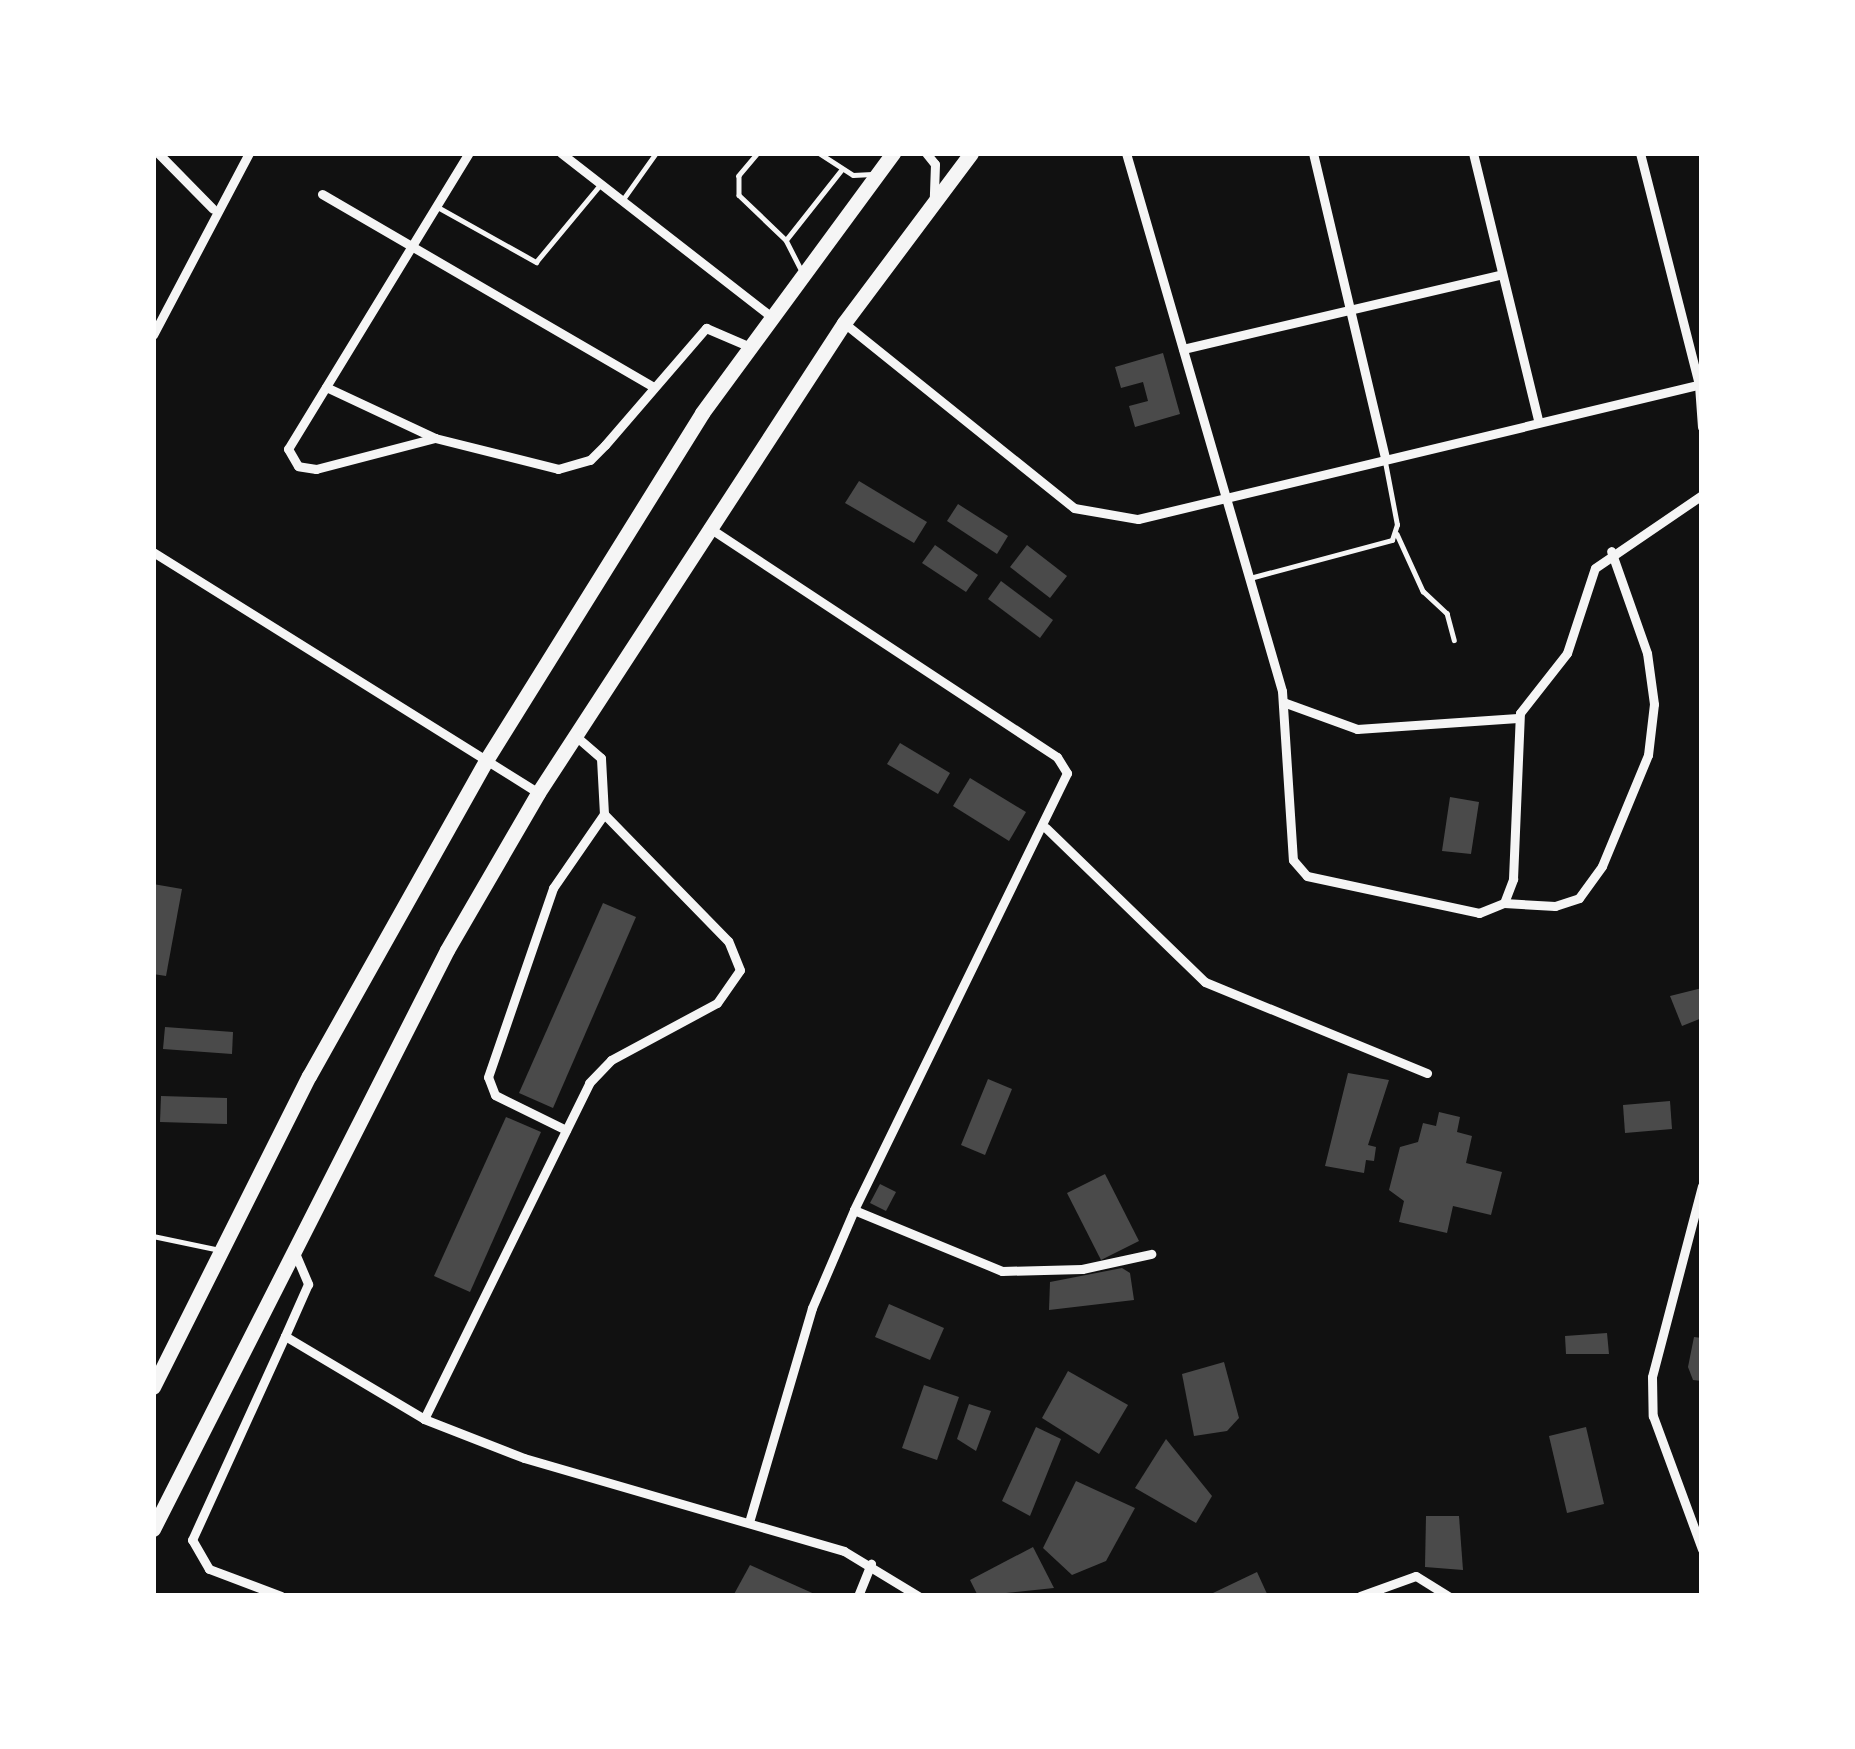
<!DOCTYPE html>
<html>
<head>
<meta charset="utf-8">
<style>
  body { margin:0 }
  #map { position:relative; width:1855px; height:1749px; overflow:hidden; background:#111; font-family:Commissioner,sans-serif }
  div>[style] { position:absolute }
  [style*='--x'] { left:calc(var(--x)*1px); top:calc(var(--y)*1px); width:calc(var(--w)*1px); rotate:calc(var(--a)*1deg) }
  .building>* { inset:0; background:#4a4a4a }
  .service>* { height:4.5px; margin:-2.25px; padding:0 2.25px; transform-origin:2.25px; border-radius:2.25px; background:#f5f5f5 }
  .minor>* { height:9px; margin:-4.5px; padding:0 4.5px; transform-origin:4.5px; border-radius:4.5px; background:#f5f5f5 }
  .primary>* { height:15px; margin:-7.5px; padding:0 7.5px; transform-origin:7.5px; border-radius:7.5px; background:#f5f5f5 }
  span { translate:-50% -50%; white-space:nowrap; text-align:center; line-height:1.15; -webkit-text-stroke:9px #fff; paint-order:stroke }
  .frame { position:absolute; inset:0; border:156px solid #fff; pointer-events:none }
</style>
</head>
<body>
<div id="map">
  <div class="building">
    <i style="clip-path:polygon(1163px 353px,1180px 414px,1135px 427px,1129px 406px,1148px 401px,1143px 382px,1121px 388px,1115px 367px)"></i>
    <i style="clip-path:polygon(859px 481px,927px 522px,914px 543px,845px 503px)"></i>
    <i style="clip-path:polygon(958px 504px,1008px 536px,997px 554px,947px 521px)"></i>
    <i style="clip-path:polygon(935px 545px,978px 575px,966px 592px,922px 563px)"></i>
    <i style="clip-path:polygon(1027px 545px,1067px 576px,1050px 598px,1010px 567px)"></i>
    <i style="clip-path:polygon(1001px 581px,1053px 620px,1040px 638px,988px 599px)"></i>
    <i style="clip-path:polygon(900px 743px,950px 773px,938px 794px,887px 764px)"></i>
    <i style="clip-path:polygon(970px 778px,1026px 812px,1009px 841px,953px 806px)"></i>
    <i style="clip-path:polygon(1450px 797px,1479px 802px,1471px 854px,1442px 851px)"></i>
    <i style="clip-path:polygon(153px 884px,182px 889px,166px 976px,153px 974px)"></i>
    <i style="clip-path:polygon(603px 903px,636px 917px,553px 1108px,519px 1093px)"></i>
    <i style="clip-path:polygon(1702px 988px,1702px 1018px,1682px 1026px,1670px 996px)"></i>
    <i style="clip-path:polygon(165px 1027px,233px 1032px,232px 1054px,163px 1049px)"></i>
    <i style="clip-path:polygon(1348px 1073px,1389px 1080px,1368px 1145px,1376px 1147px,1374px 1161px,1366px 1160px,1364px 1173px,1325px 1166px)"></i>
    <i style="clip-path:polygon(988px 1079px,1012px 1089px,985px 1155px,961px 1145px)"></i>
    <i style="clip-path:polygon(161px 1096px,227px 1098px,227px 1124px,160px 1122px)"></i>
    <i style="clip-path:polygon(1670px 1101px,1672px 1129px,1625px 1133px,1623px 1105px)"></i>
    <i style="clip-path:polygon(1439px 1112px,1460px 1117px,1457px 1132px,1472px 1136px,1466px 1163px,1502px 1172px,1491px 1215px,1453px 1206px,1447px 1233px,1399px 1222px,1404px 1201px,1389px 1190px,1400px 1147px,1418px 1142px,1423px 1123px,1436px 1126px)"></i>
    <i style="clip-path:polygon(506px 1117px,541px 1132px,470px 1292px,434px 1276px)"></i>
    <i style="clip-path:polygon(1105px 1174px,1139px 1241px,1101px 1260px,1067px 1193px)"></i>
    <i style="clip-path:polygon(880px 1184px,896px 1192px,886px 1211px,870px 1203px)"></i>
    <i style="clip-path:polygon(1122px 1268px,1130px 1273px,1134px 1300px,1049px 1310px,1050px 1282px)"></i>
    <i style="clip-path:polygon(889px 1304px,944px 1328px,930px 1360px,875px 1337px)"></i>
    <i style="clip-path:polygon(1607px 1333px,1609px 1354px,1566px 1354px,1565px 1336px)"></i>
    <i style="clip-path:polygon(1694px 1337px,1702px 1338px,1702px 1381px,1693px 1380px,1688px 1367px)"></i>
    <i style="clip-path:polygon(1224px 1362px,1239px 1418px,1227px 1431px,1194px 1436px,1182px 1374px)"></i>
    <i style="clip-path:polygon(1068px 1371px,1128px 1405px,1099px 1454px,1042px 1418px)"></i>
    <i style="clip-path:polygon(924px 1385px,959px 1397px,937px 1460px,902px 1448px)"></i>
    <i style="clip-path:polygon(969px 1404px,991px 1411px,976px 1451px,957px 1439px)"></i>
    <i style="clip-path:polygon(1036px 1427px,1061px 1439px,1030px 1516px,1002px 1501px)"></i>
    <i style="clip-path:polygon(1586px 1427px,1604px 1504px,1567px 1513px,1549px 1436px)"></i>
    <i style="clip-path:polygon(1166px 1439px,1212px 1496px,1196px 1523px,1135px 1488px)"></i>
    <i style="clip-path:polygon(1076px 1481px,1135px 1508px,1106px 1561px,1072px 1575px,1043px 1548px)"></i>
    <i style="clip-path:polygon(1426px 1516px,1459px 1516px,1463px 1570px,1425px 1567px)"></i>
    <i style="clip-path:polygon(1033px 1547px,1054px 1588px,978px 1596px,970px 1580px)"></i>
    <i style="clip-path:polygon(750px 1565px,819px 1596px,733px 1596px)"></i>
    <i style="clip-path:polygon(1257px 1572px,1268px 1596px,1214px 1596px,1213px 1593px)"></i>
  </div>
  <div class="service">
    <i style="--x:758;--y:153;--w:30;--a:130"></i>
    <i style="--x:739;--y:176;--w:19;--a:90"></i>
    <i style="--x:739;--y:195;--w:65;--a:43.8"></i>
    <i style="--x:786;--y:240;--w:31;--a:63"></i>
    <i style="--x:819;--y:153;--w:40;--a:32.9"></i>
    <i style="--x:853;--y:175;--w:19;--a:-3"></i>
    <i style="--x:624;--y:198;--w:55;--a:-54.6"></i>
    <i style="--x:436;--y:206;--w:115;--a:29.2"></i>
    <i style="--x:536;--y:262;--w:100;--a:-50.3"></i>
    <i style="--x:786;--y:240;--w:90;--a:-51.7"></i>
    <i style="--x:1397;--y:534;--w:63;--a:65.5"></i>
    <i style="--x:1423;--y:591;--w:33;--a:43"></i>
    <i style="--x:1447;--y:613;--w:28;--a:75"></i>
    <i style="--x:1250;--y:578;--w:147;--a:-15"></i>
    <i style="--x:1392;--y:540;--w:16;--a:-72"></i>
    <i style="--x:1397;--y:525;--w:64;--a:-100.8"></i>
    <i style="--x:153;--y:1236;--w:63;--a:11.8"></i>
  </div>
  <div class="minor">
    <i style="--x:158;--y:153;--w:78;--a:45.5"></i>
    <i style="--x:561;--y:153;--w:264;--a:37.9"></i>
    <i style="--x:926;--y:153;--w:14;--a:51"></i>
    <i style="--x:935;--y:164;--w:33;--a:92"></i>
    <i style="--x:1126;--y:153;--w:560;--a:73.83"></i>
    <i style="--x:1282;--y:691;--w:169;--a:86.3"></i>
    <i style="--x:1293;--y:860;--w:21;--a:49"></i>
    <i style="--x:1307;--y:876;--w:176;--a:12.1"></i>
    <i style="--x:1479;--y:913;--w:27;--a:-22"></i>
    <i style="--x:1504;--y:903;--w:26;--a:-69"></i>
    <i style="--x:1513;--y:879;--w:166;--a:-87.6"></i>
    <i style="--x:1520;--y:713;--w:76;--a:-51.9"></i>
    <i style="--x:1567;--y:653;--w:89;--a:-71.8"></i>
    <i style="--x:1595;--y:568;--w:130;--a:-34.3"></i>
    <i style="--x:1313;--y:153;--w:312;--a:76.7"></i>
    <i style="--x:1473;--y:153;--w:274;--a:76.3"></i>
    <i style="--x:1640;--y:153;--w:239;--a:75.7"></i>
    <i style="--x:1699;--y:385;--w:42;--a:85.9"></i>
    <i style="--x:322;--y:194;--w:382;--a:30.2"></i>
    <i style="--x:844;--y:323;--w:295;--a:38.8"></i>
    <i style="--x:1074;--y:508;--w:65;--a:9.8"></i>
    <i style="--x:1138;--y:519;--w:580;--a:-13.46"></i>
    <i style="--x:153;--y:335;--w:206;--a:-62.2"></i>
    <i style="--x:1183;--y:349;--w:324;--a:-13.2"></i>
    <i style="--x:326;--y:387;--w:120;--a:25.1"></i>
    <i style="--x:435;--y:438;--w:127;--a:14.1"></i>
    <i style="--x:558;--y:469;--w:33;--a:-16"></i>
    <i style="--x:590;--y:460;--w:21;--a:-45"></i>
    <i style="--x:605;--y:445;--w:155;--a:-49.2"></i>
    <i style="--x:706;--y:328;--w:46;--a:23.2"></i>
    <i style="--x:435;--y:438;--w:123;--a:165.4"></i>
    <i style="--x:316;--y:469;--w:18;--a:-171"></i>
    <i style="--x:298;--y:466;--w:20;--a:-120"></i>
    <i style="--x:288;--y:449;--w:347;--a:-58.6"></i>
    <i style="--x:708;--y:527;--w:418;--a:33.4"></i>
    <i style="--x:1057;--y:757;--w:19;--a:58"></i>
    <i style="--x:1067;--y:773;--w:486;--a:116"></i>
    <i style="--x:854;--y:1210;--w:107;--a:113.2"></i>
    <i style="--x:812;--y:1308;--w:223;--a:106.4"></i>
    <i style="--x:153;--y:552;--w:454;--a:32"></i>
    <i style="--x:1283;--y:702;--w:79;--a:20"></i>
    <i style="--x:1357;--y:729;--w:161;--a:-3.9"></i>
    <i style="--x:1046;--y:828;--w:221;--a:44.1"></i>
    <i style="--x:1205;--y:982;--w:240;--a:22.3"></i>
    <i style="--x:1504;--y:903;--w:51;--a:3.4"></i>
    <i style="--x:1555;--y:906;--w:25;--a:-18"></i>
    <i style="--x:1579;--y:898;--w:39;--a:-54"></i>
    <i style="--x:1602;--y:866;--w:120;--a:-67.5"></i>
    <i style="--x:1648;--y:755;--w:51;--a:-83.3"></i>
    <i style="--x:1654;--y:704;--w:51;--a:-97.8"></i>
    <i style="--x:1647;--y:653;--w:108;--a:-109.4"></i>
    <i style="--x:566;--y:1130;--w:79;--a:-153.8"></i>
    <i style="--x:495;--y:1095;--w:19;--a:-111"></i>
    <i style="--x:488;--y:1077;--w:200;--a:-71"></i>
    <i style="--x:553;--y:888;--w:90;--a:-55.4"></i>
    <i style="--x:1702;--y:1186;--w:197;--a:104.7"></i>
    <i style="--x:1652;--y:1377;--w:39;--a:89"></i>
    <i style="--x:1653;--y:1416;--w:142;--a:69.8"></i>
    <i style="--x:854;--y:1210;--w:160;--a:22.4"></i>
    <i style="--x:1002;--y:1271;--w:80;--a:-1.4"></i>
    <i style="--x:1082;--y:1269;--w:71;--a:-12.3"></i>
    <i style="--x:295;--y:1253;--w:34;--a:67"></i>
    <i style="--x:308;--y:1284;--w:57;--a:113.9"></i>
    <i style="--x:285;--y:1336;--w:162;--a:30.8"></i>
    <i style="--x:424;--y:1419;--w:107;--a:21.3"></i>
    <i style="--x:524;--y:1458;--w:333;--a:16.2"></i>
    <i style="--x:844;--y:1551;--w:87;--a:31.3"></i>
    <i style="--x:424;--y:1419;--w:374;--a:-63.8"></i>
    <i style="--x:589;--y:1083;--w:32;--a:-46"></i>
    <i style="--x:611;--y:1060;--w:120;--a:-28.3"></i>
    <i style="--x:717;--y:1003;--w:40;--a:-55.1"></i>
    <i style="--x:740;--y:970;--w:31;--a:-112"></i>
    <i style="--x:728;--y:941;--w:177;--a:-134.3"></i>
    <i style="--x:604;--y:814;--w:56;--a:-93.1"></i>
    <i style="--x:601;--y:758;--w:35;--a:-139"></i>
    <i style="--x:281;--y:1596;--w:77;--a:-159.4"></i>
    <i style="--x:209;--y:1569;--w:34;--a:-120"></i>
    <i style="--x:192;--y:1540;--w:224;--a:-65.5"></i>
    <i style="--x:858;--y:1596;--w:35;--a:-68"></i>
    <i style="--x:1360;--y:1596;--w:59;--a:-19.7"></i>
    <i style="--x:1416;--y:1576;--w:38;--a:32"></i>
  </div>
  <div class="primary">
    <i style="--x:153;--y:1387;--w:348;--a:-63.4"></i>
    <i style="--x:309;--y:1076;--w:360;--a:-60.7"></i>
    <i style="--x:485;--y:762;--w:411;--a:-58.1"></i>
    <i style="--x:702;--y:413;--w:323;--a:-53.7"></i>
    <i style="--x:153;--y:1529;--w:649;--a:-63.08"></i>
    <i style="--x:447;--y:950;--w:181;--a:-59.9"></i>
    <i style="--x:538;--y:793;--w:561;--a:-56.93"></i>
    <i style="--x:844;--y:323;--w:212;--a:-53.2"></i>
  </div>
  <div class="frame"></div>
</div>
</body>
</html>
